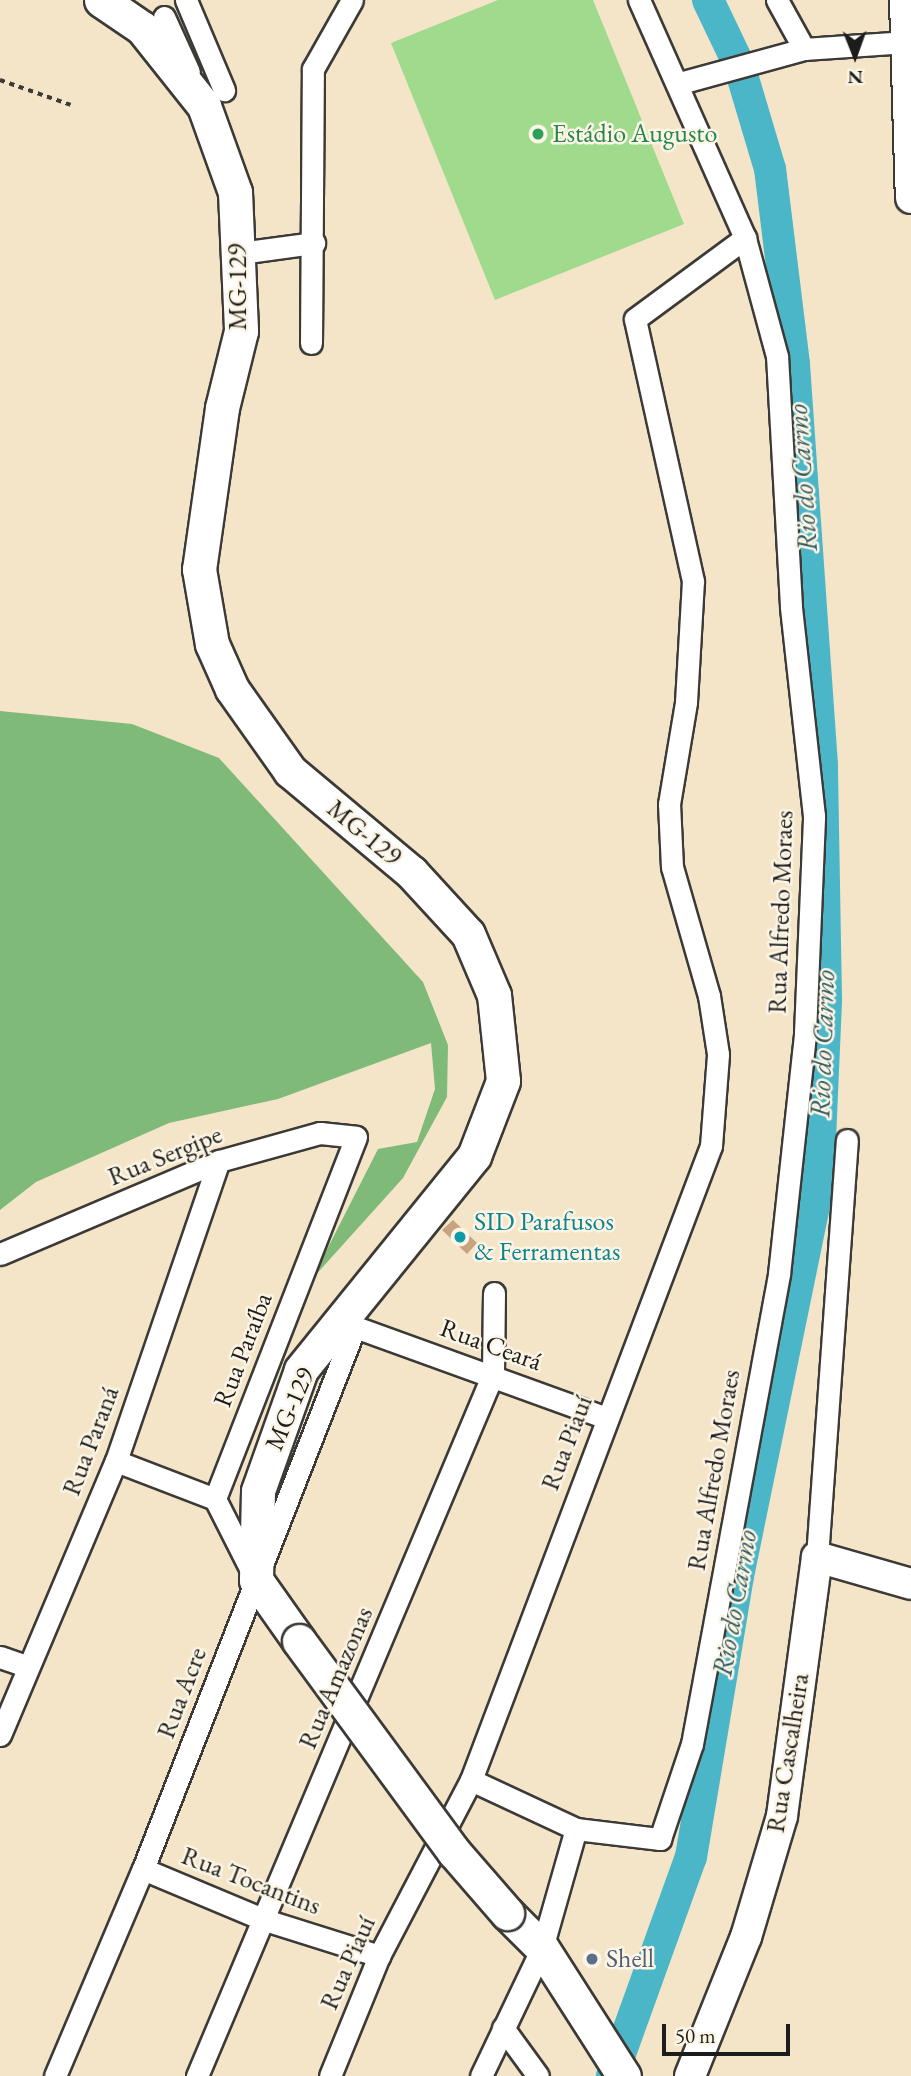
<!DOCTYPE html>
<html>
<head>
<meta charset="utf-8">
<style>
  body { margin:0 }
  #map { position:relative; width:911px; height:2076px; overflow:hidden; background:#f4e5c9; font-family:"EB Garamond",serif }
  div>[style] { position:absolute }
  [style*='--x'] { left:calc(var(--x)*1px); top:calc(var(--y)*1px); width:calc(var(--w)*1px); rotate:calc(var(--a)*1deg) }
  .green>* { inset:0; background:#a0da8d }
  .forest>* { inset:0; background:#80ba78 }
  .river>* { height:32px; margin:-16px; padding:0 16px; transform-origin:16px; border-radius:16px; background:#4bb6c8 }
  .building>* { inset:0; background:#c8a380 }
  .path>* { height:3.5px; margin-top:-1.75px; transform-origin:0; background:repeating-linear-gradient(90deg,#3c3a36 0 5px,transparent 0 10px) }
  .roads { filter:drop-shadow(2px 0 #3c3a36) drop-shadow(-2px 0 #3c3a36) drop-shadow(0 2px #3c3a36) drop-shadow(0 -2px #3c3a36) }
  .street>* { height:21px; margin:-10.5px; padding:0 10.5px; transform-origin:10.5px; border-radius:10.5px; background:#fff }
  .secondary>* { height:30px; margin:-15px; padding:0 15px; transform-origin:15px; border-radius:15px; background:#fff }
  .primary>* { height:33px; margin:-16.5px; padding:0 16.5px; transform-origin:16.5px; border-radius:16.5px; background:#fff }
  .bridges { filter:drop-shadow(2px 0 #3c3a36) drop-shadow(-2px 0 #3c3a36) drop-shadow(0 2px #3c3a36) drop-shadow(0 -2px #3c3a36) }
  .primary-bridge>* { height:33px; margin:-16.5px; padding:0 16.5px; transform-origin:16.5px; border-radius:16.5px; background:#fff }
  .dots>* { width:19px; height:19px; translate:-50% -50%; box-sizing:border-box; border:4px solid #fcf5e5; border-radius:50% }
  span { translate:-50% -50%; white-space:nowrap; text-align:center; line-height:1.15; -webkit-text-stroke:5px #fcf5e5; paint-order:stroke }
  .leisure-label { font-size:26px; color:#27864d }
  .left { translate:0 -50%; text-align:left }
  .street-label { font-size:26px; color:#1c1c1c }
  .culture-label { font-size:26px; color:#0d838f }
  .service-label { font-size:26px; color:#4e5e75 }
  .water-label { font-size:28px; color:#2f5a61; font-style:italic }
  .north { position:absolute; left:820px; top:21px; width:70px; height:70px; -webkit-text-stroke:5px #fcf5e5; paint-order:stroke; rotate:179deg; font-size:19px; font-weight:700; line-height:28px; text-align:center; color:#1c1c1c }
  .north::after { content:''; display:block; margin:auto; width:24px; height:32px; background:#1c1c1c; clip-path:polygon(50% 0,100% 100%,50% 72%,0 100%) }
  .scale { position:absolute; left:662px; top:2024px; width:128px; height:32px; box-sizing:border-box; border:4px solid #1c1c1c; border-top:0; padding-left:9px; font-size:21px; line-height:24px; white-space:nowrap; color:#1c1c1c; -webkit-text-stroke:5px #fcf5e5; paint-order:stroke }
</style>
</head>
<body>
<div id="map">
  <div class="green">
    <i style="clip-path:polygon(498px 0,593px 0,684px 224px,495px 300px,391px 43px)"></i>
  </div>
  <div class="forest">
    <i style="clip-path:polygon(0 711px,132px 724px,219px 758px,423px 982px,448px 1045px,447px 1097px,403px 1178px,312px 1279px,378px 1149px,417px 1142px,435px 1089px,431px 1043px,278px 1099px,169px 1123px,36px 1182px,0 1210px)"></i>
  </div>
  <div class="river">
    <i style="--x:612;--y:2076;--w:233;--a:-70.2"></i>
    <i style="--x:691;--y:1857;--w:285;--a:-80.5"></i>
    <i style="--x:738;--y:1576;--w:399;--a:-78.4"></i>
    <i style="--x:818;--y:1185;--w:186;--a:-87.5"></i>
    <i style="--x:826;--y:999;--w:234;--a:-91"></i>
    <i style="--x:822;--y:765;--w:402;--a:-94"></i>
    <i style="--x:794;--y:364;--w:196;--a:-97"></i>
    <i style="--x:770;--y:169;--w:109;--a:-106.6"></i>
    <i style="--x:739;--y:65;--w:72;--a:-115.5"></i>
  </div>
  <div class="building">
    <i style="clip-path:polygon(453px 1220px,477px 1243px,467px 1254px,442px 1230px)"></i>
  </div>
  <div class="path">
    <i style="--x:0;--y:80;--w:75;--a:19.4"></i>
  </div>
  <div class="roads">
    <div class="street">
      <i style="--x:186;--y:0;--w:98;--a:67.1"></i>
      <i style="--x:777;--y:0;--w:56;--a:61.1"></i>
      <i style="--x:164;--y:17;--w:60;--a:65.6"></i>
      <i style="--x:680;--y:83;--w:129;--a:-15.3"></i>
      <i style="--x:804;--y:49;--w:103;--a:-3.9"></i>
      <i style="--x:240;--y:253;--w:75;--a:-7.7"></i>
      <i style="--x:311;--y:343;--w:274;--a:-89.6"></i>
      <i style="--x:313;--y:69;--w:79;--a:-60.5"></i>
      <i style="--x:0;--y:1254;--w:238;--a:-23"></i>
      <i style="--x:219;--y:1161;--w:105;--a:-15.5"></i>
      <i style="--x:320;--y:1133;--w:36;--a:6"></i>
      <i style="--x:356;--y:1137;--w:388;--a:111.3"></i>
      <i style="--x:215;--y:1499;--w:84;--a:63.1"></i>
      <i style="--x:116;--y:1461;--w:106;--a:21"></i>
      <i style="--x:817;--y:1557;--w:418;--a:-85.9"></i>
      <i style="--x:0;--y:1657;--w:28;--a:19"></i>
      <i style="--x:0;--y:1735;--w:298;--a:-67.1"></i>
      <i style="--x:116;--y:1461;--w:317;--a:-71.1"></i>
      <i style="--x:471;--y:1780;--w:116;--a:25"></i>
      <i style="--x:576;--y:1829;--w:85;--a:6.8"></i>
      <i style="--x:660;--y:1839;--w:100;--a:-71.4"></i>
      <i style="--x:692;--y:1744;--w:478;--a:-79.5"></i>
      <i style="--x:779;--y:1274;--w:242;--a:-83.8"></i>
      <i style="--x:805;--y:1033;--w:217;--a:-87.6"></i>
      <i style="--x:814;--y:816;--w:211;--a:-96.3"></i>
      <i style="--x:791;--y:606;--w:250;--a:-93.2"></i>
      <i style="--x:777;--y:356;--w:122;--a:-105.2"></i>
      <i style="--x:745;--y:238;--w:261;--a:-114"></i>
      <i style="--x:143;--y:1869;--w:132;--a:22.7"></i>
      <i style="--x:265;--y:1920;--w:120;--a:17.5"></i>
      <i style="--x:503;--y:2028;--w:59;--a:53.9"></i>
      <i style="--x:55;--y:2076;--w:225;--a:-67"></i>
      <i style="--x:143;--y:1869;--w:582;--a:-68.64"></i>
      <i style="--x:355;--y:1327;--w:267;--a:19.9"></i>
      <i style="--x:197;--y:2076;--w:762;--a:-67.14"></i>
      <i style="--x:493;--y:1374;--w:81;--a:-89.3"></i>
      <i style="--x:330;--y:2076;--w:130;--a:-67.8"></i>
      <i style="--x:379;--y:1956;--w:199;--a:-62.4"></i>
      <i style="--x:471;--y:1780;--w:678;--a:-69.27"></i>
      <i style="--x:711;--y:1146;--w:92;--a:-85.6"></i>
      <i style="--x:718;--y:1054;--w:59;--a:-98.8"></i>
      <i style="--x:709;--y:996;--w:134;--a:-106"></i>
      <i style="--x:672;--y:867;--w:63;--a:-92.7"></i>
      <i style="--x:669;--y:804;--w:103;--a:-80.5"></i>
      <i style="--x:686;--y:702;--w:121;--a:-86.7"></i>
      <i style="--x:693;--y:581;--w:268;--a:-102.5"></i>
      <i style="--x:635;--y:319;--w:137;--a:-36.4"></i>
      <i style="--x:481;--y:2076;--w:142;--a:-64.5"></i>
      <i style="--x:542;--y:1948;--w:124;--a:-74.1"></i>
    </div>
    <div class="secondary">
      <i style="--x:905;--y:0;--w:198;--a:88.3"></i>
      <i style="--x:690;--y:2076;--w:150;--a:-68.1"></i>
      <i style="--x:746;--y:1937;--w:126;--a:-73.4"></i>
      <i style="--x:782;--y:1816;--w:261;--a:-82.3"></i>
      <i style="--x:817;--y:1557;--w:98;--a:16"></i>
    </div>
    <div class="primary">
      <i style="--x:101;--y:0;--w:50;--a:34.3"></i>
      <i style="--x:142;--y:28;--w:100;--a:51.5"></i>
      <i style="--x:204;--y:106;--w:91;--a:70.2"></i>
      <i style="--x:235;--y:192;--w:139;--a:87.5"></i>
      <i style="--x:241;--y:331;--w:79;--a:103.9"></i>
      <i style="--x:222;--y:408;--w:163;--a:98.1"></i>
      <i style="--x:199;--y:569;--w:76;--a:80.2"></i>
      <i style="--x:212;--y:644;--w:49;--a:66"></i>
      <i style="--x:232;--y:689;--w:100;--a:54.7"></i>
      <i style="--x:290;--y:771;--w:158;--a:39.9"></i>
      <i style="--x:411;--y:872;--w:84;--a:47.4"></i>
      <i style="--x:468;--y:934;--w:66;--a:66.9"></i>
      <i style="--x:494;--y:995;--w:86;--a:84"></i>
      <i style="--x:503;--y:1081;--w:80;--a:111.1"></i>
      <i style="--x:474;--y:1156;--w:275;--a:129"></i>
      <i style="--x:301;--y:1370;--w:128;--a:109.6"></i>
      <i style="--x:258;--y:1491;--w:89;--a:91.3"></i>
      <i style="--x:256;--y:1580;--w:75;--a:54.8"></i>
      <i style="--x:507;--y:1913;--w:49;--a:45"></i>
      <i style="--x:542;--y:1948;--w:152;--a:57.4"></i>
    </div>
  </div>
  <div class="bridges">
    <div class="primary-bridge">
      <i style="--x:299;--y:1641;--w:262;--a:53.7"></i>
      <i style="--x:454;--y:1852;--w:81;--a:49"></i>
    </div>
  </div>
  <div class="dots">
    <i style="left:538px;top:134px;background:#2e9e5b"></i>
    <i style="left:460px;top:1237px;background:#0f9aa8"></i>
    <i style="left:592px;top:1959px;background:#5c6f8a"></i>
  </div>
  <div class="leisure-label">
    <span class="left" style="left:552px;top:134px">Estádio Augusto</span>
  </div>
  <div class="street-label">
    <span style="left:238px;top:287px;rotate:-90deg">MG-129</span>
    <span style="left:364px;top:833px;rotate:40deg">MG-129</span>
    <span style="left:781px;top:912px;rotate:-88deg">Rua Alfredo Moraes</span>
    <span style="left:165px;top:1156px;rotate:-22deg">Rua Sergipe</span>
    <span style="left:491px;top:1345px;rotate:20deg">Rua Ceará</span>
    <span style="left:243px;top:1350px;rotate:-69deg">Rua Paraíba</span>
    <span style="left:290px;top:1409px;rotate:-67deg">MG-129</span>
    <span style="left:91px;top:1441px;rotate:-69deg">Rua Paraná</span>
    <span style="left:567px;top:1443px;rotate:-69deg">Rua Piauí</span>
    <span style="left:714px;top:1470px;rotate:-80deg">Rua Alfredo Moraes</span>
    <span style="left:336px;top:1678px;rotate:-67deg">Rua Amazonas</span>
    <span style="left:182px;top:1693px;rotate:-69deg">Rua Acre</span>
    <span style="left:788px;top:1753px;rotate:-81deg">Rua Cascalheira</span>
    <span style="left:251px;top:1881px;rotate:21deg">Rua Tocantins</span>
    <span style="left:348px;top:1963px;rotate:-66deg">Rua Piauí</span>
  </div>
  <div class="culture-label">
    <span class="left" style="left:474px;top:1237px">SID Parafusos<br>&amp; Ferramentas</span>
  </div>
  <div class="service-label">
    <span class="left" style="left:606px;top:1959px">Shell</span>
  </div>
  <div class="water-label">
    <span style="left:802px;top:478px;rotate:-94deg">Rio do Carmo</span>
    <span style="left:822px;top:1044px;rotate:-88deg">Rio do Carmo</span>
    <span style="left:734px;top:1603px;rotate:-80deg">Rio do Carmo</span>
  </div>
  <div class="north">N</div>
  <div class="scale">50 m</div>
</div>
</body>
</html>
